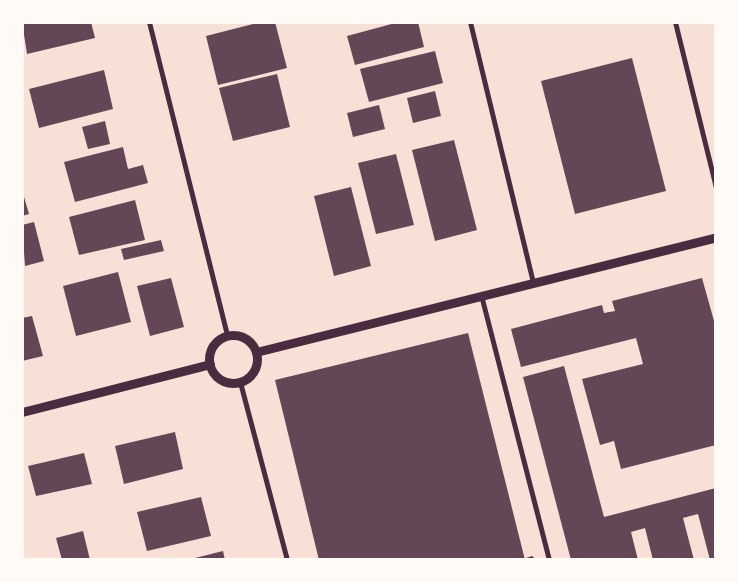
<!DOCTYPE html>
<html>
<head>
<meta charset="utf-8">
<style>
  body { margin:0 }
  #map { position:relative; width:738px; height:582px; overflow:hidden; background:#f7e1d7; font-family:"Golos Text",sans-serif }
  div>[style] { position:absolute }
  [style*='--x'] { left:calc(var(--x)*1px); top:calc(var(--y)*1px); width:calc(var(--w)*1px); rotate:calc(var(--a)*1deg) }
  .building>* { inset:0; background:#644757 }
  .path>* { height:3px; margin:-1.5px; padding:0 1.5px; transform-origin:1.5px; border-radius:1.5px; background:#4a2c40 }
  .minor>* { height:5px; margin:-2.5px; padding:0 2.5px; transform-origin:2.5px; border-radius:2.5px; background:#4a2c40 }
  .tertiary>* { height:9px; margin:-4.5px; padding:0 4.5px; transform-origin:4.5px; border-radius:4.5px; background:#4a2c40 }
  .tertiary>.ring { margin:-4.5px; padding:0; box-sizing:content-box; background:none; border:9px solid #4a2c40; border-radius:50% }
  span { translate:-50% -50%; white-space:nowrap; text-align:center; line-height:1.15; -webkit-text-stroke:4.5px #fffaf5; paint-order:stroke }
  .frame { position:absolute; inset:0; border:24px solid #fffaf5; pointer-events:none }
</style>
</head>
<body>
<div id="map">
  <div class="building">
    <i style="clip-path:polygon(22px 22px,91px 22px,95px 38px,27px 54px)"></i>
    <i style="clip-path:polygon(261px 22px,275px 22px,287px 68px,218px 85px,206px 36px)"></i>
    <i style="clip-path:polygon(399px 22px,418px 22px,424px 47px,355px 65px,347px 36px)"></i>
    <i style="clip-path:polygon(435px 51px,443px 83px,369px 102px,360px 69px)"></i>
    <i style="clip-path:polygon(632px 58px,666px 191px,575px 214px,541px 81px)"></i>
    <i style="clip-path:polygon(104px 70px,113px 109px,39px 128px,29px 89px)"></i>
    <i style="clip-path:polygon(277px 74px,290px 127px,233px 141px,219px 88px)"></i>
    <i style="clip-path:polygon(435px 91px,441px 116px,413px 123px,407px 98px)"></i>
    <i style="clip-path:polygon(379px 105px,385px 129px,353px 137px,347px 113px)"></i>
    <i style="clip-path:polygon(105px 121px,110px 144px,88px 149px,82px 127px)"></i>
    <i style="clip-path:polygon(454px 140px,477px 230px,435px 241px,412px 150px)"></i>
    <i style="clip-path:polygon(123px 147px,128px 169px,143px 165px,148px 183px,75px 202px,64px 162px)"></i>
    <i style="clip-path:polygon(396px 154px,414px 225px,376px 234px,358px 163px)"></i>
    <i style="clip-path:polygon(351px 187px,371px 266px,334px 276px,314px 196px)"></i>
    <i style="clip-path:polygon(22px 190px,29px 214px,22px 216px)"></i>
    <i style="clip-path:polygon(135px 200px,145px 240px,79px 255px,69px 217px)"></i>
    <i style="clip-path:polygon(34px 222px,44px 261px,25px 266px,22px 225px)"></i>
    <i style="clip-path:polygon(161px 240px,164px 251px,124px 260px,121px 249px)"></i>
    <i style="clip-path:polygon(118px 272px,131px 322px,76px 336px,63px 286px)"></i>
    <i style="clip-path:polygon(171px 278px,184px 327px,150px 336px,137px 286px)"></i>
    <i style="clip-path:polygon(702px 278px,716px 328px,716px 445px,621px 469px,614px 441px,600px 445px,582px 379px,643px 364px,636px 338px,521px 367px,511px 329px,602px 305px,604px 313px,615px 311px,612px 301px)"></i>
    <i style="clip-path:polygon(32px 316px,43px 356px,22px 361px,22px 318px)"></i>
    <i style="clip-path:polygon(468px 333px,525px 560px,319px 560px,275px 380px)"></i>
    <i style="clip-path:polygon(564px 366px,604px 517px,716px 488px,716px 560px,710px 560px,698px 514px,683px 518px,694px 560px,653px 560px,645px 528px,631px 532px,638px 560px,571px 560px,523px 377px)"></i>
    <i style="clip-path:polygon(175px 432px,183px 469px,124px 484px,115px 446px)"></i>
    <i style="clip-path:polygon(84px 453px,92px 484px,36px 496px,28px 466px)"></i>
    <i style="clip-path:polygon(201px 497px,211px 536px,147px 551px,137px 512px)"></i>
    <i style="clip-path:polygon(83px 531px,90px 560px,62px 560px,56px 538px)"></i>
    <i style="clip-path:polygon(223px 551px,225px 560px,191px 560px,191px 559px)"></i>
  </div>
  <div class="path">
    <i style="--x:523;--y:560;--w:9;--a:-18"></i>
  </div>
  <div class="minor">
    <i style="--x:149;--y:22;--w:324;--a:76"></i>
    <i style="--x:470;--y:22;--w:268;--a:76.4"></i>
    <i style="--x:675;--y:22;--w:171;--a:76.1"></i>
    <i style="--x:481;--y:295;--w:274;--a:75.6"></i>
    <i style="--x:240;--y:382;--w:184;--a:75.2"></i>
  </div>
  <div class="tertiary">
    <i class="ring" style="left:209px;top:335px;width:39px;height:39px"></i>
    <i style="--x:256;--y:352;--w:474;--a:-14"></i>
    <i style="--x:22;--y:412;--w:194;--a:-14.3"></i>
  </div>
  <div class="frame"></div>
</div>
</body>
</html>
